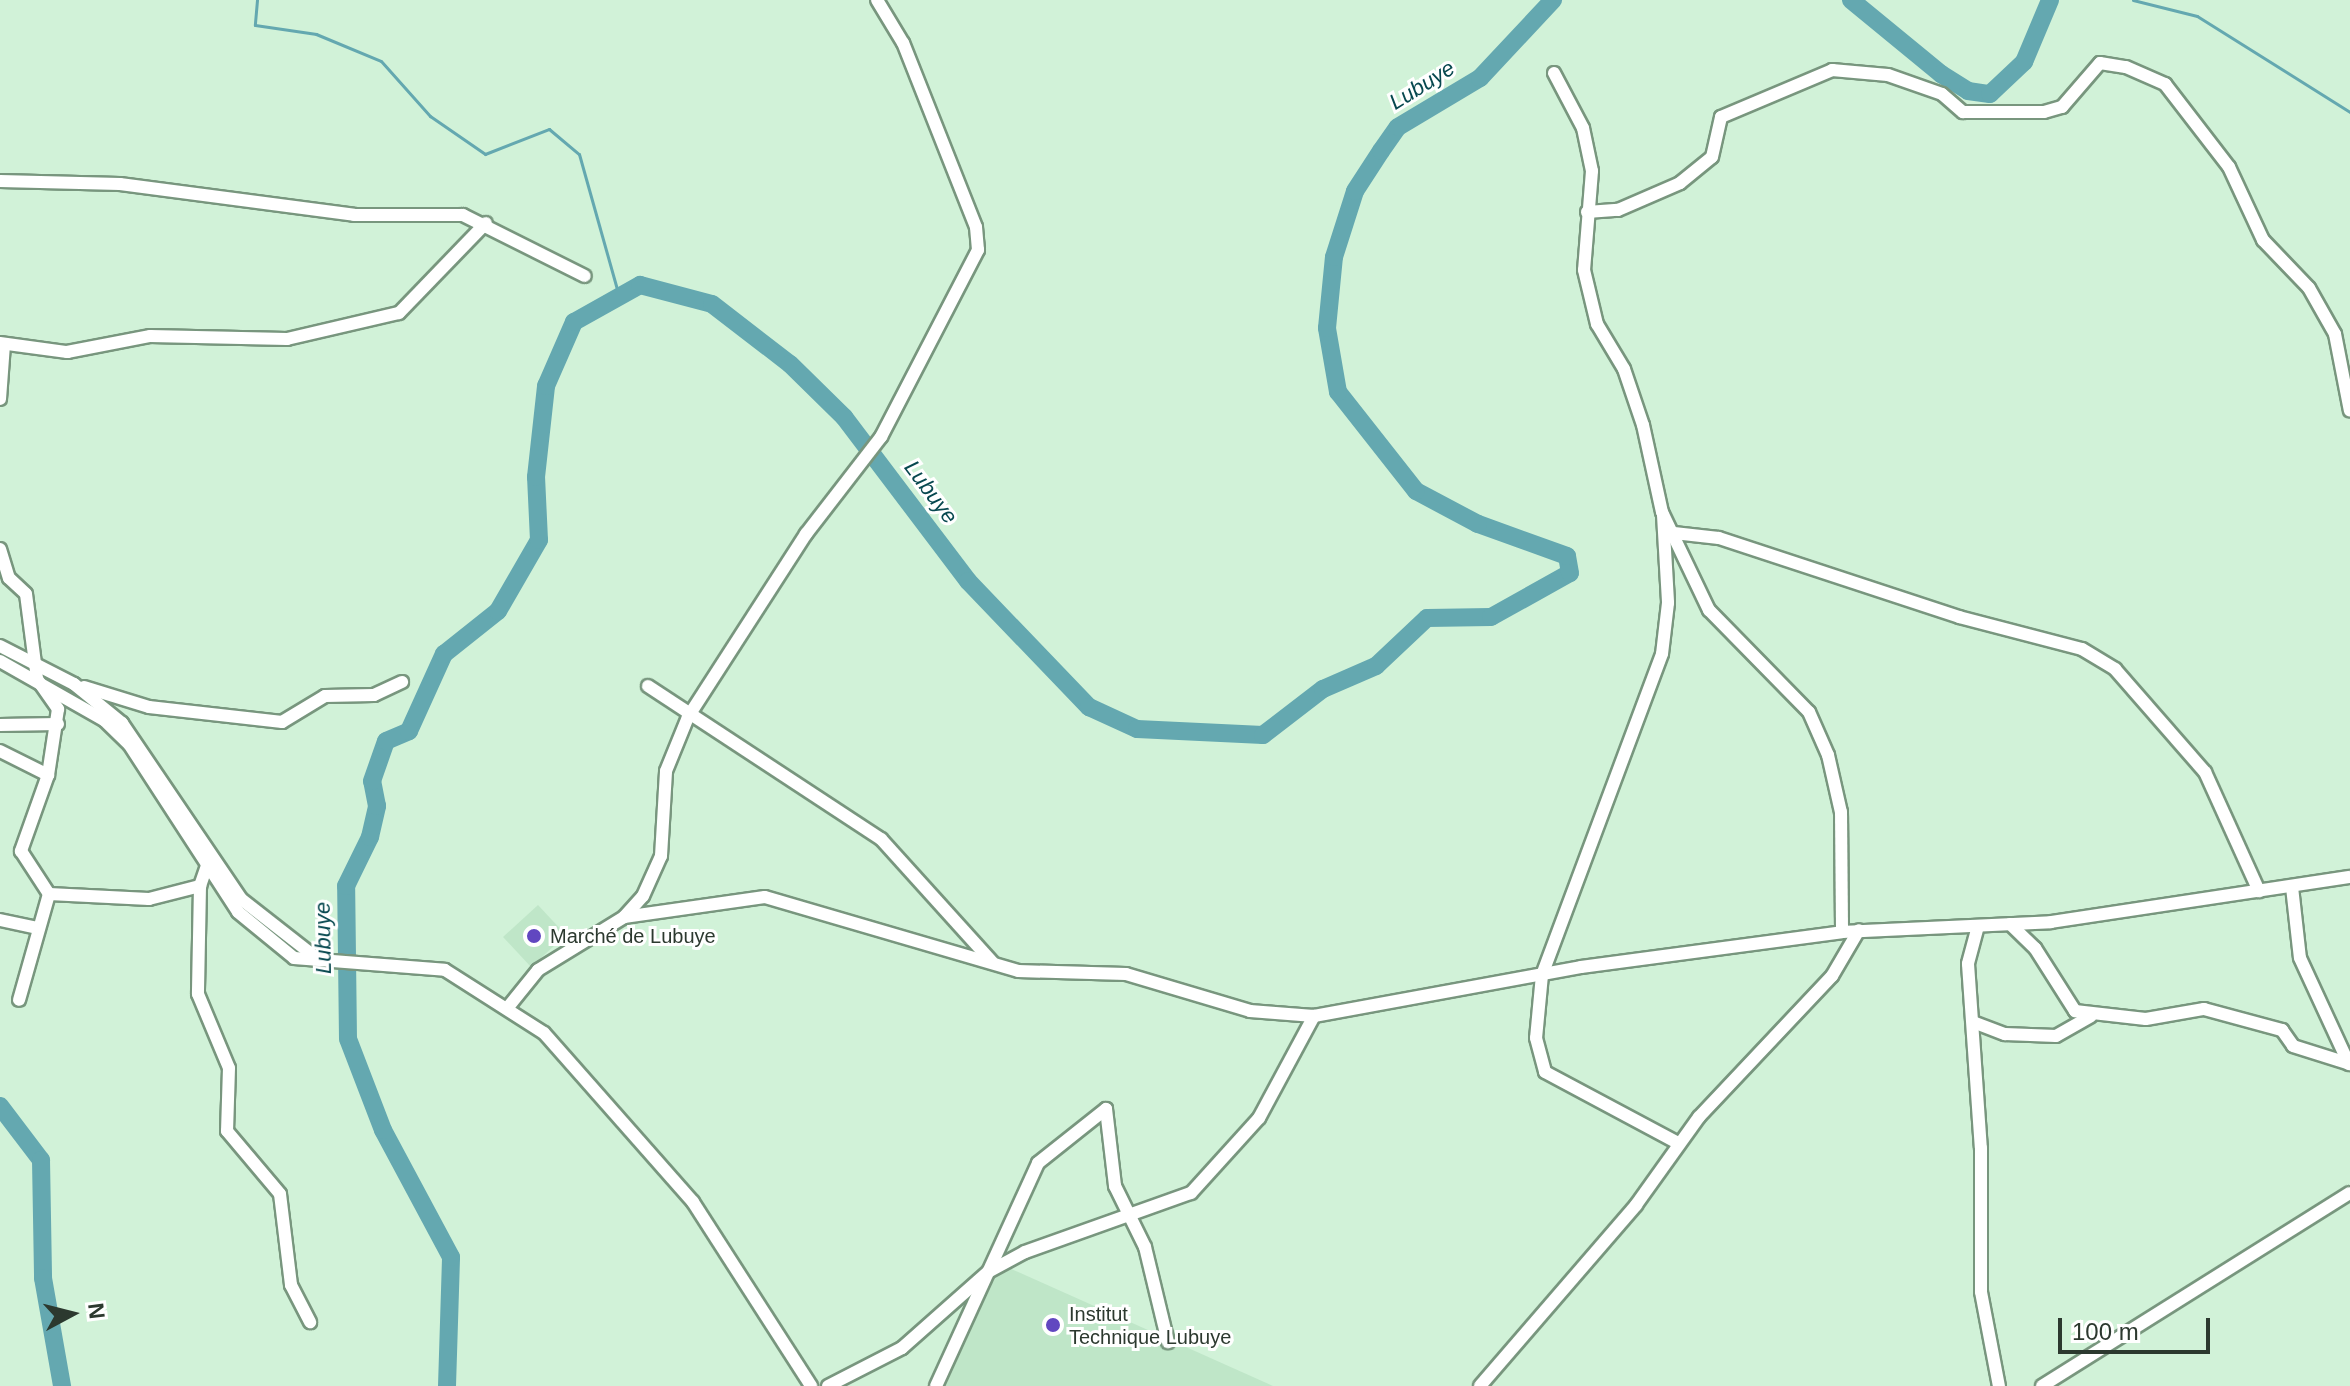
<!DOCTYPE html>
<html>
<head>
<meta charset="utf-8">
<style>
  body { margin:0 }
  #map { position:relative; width:2350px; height:1386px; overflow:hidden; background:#d1f2d8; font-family:Helvetica,sans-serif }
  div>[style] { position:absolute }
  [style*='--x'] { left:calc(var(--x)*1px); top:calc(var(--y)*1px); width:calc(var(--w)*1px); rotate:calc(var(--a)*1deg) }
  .built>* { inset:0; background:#bfe6c8 }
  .stream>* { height:3px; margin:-1.5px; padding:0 1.5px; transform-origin:1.5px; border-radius:1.5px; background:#64a8b0 }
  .river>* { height:18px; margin:-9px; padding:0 9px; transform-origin:9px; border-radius:9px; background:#64a8b0 }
  .roads { filter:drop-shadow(2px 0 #78967e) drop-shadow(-2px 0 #78967e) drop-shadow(0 2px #78967e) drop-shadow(0 -2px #78967e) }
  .minor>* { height:12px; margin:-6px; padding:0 6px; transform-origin:6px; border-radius:6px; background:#fff }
  .dots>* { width:22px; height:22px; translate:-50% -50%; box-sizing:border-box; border:4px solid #fff; border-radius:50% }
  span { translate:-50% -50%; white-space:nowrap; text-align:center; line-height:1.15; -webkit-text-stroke:6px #fff; paint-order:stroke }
  .poi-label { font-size:20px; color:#2c392f }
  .left { translate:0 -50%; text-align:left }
  .water-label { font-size:22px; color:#07484f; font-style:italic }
  .north { position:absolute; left:32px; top:1274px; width:80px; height:80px; -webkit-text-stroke:6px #fff; paint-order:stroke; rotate:83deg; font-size:22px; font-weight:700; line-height:32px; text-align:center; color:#2c392f }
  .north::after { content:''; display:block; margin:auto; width:28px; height:36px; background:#2c392f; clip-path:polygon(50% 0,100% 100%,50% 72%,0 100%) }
  .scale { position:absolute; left:2058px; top:1318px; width:152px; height:36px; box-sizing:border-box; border:4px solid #2c392f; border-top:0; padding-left:10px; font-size:24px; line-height:28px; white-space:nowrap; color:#2c392f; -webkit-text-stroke:6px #fff; paint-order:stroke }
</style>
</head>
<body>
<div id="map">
  <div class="built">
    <i style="clip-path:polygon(538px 905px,566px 935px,531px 967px,503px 937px)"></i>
    <i style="clip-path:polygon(998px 1263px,1273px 1386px,944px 1386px)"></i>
  </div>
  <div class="stream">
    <i style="--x:257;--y:0;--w:25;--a:95"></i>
    <i style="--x:255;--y:25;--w:62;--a:8.4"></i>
    <i style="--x:316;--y:34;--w:70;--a:22.6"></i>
    <i style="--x:381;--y:61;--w:74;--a:48.3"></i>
    <i style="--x:430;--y:116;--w:67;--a:34.6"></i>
    <i style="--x:485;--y:154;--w:69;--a:-21.3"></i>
    <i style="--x:549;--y:129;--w:39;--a:40"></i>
    <i style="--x:579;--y:154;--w:148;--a:74.3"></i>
    <i style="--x:2133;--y:0;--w:66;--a:14"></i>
    <i style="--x:2197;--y:16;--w:181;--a:32.1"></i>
  </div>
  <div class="river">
    <i style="--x:1851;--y:0;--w:117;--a:39.4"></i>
    <i style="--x:1941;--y:74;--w:32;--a:32"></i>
    <i style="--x:1968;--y:91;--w:22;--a:8"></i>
    <i style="--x:1990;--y:94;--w:47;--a:-43.3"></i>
    <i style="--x:2024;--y:62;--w:67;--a:-67.2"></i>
    <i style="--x:0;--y:1106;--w:68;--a:52.8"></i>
    <i style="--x:41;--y:1160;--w:118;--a:89"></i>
    <i style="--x:43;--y:1278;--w:110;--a:80"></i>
    <i style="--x:447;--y:1386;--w:129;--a:-88.2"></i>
    <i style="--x:451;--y:1257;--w:144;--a:-118.2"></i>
    <i style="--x:383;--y:1130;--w:97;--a:-111"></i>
    <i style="--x:348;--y:1039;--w:153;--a:-90.7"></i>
    <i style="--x:346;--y:886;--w:55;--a:-63.9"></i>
    <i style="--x:370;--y:837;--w:32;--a:-77"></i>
    <i style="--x:377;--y:806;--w:25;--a:-101"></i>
    <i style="--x:372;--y:781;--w:42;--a:-70.7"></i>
    <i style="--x:386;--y:741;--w:25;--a:-23"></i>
    <i style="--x:409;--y:731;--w:85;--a:-65.6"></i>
    <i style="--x:444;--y:654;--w:69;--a:-38.5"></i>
    <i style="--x:498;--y:611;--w:82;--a:-60"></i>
    <i style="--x:539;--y:540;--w:63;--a:-92.7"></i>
    <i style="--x:536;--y:477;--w:92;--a:-83.7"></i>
    <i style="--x:546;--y:386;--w:70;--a:-66.4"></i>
    <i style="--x:574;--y:322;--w:76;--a:-29.3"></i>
    <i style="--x:640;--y:285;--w:74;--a:14.8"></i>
    <i style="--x:712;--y:304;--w:98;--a:37.6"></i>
    <i style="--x:790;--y:364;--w:76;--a:44.5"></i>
    <i style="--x:844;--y:417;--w:206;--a:52.9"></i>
    <i style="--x:968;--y:581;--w:175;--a:46.2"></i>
    <i style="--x:1089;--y:707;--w:53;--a:24.6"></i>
    <i style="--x:1137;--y:729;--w:126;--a:2.7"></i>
    <i style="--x:1263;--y:735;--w:76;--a:-37.5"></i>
    <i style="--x:1323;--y:689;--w:58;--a:-23.5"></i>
    <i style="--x:1376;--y:666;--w:70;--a:-43.3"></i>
    <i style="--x:1427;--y:618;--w:64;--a:-0.9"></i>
    <i style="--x:1491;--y:617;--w:90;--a:-29.1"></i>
    <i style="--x:1570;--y:573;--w:17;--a:-100"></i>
    <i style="--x:1567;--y:556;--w:95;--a:-160.2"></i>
    <i style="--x:1478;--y:524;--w:70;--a:-152"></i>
    <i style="--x:1416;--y:491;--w:126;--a:-128.2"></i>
    <i style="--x:1338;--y:392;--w:65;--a:-99.8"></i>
    <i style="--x:1327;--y:328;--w:71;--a:-84.4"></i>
    <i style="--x:1334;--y:257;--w:69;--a:-72.3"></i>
    <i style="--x:1355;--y:191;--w:48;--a:-57"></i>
    <i style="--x:1381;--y:151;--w:29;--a:-55"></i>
    <i style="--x:1398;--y:127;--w:96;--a:-30.9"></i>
    <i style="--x:1480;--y:78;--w:107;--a:-46.9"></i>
  </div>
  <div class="roads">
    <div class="minor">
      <i style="--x:1554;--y:73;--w:62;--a:62.2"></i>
      <i style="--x:1583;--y:128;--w:44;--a:78.2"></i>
      <i style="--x:1592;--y:171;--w:99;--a:94.6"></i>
      <i style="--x:1584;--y:270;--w:56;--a:76.5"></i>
      <i style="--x:1597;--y:324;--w:52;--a:59"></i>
      <i style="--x:1624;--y:369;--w:59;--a:71.3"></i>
      <i style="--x:1643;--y:425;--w:89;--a:77.7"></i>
      <i style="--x:1662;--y:512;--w:109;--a:64.4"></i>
      <i style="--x:1709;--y:610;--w:143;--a:45.6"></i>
      <i style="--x:1809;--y:712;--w:47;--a:66.2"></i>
      <i style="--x:1828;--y:755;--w:58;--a:77.2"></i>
      <i style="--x:1841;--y:812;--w:120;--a:89.5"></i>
      <i style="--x:0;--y:181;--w:120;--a:1.4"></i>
      <i style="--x:120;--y:184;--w:236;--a:7.5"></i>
      <i style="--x:354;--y:215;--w:109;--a:0"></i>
      <i style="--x:463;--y:215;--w:136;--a:26.6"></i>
      <i style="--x:1587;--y:212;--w:31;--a:-4"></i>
      <i style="--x:1618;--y:210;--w:68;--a:-23.5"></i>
      <i style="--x:1680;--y:183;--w:41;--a:-39.1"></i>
      <i style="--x:1712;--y:157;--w:41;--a:-77.3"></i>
      <i style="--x:1721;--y:117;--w:121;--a:-22.9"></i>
      <i style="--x:1832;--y:70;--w:56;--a:5.1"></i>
      <i style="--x:1888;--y:75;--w:57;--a:19.4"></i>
      <i style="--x:1942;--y:94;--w:28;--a:41"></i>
      <i style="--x:1963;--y:112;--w:81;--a:0"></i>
      <i style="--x:2044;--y:112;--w:19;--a:-16"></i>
      <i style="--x:2062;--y:107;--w:58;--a:-49.2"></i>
      <i style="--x:2100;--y:63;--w:26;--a:9"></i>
      <i style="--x:2126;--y:67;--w:43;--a:23.6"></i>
      <i style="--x:2165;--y:84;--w:105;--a:52.4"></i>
      <i style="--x:2229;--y:167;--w:81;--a:65"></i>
      <i style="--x:2263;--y:240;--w:66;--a:46.2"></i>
      <i style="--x:2309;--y:288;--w:53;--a:60.5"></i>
      <i style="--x:2335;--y:334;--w:78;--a:79"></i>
      <i style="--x:0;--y:343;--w:68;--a:7.7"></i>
      <i style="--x:67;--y:352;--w:85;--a:-10.9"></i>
      <i style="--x:150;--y:336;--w:137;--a:1.3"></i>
      <i style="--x:287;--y:339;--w:115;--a:-13.1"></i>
      <i style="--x:399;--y:313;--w:125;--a:-46"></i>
      <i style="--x:0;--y:399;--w:54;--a:-85.8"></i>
      <i style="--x:1663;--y:515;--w:88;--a:86.7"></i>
      <i style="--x:1668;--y:603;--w:51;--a:96.7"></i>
      <i style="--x:1662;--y:654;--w:343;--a:110.5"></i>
      <i style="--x:1542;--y:975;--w:63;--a:95.4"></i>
      <i style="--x:1536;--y:1038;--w:35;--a:75"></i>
      <i style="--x:1545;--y:1072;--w:151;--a:28.1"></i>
      <i style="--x:1674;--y:533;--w:45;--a:6.3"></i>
      <i style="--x:1719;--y:538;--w:253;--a:18.2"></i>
      <i style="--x:1959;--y:617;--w:127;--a:14.6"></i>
      <i style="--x:2082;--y:649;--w:39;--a:31"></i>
      <i style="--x:2115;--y:669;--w:137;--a:48.9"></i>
      <i style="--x:2205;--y:772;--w:131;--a:65.6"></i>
      <i style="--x:0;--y:549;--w:30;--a:73"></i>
      <i style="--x:9;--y:578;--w:23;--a:43"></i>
      <i style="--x:26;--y:594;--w:86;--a:82.6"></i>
      <i style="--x:37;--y:679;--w:37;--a:55"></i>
      <i style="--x:58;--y:709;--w:67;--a:98.6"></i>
      <i style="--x:48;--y:775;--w:81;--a:109.6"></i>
      <i style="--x:21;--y:851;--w:51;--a:56.9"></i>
      <i style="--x:49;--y:894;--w:110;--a:105.8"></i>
      <i style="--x:0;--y:646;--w:83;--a:27.2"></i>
      <i style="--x:74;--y:684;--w:62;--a:39.1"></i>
      <i style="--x:122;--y:723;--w:212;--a:55.9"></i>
      <i style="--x:241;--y:899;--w:99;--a:38"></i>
      <i style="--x:0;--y:661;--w:120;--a:29.6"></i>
      <i style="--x:104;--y:720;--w:35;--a:44"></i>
      <i style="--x:129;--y:744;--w:200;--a:57"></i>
      <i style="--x:238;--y:912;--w:72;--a:39.4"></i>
      <i style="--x:294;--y:958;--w:151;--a:4.5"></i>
      <i style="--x:445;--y:970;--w:117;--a:32.5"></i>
      <i style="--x:544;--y:1033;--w:225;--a:48.6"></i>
      <i style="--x:693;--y:1202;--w:219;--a:57.3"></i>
      <i style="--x:648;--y:686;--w:279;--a:33.3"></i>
      <i style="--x:881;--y:839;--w:166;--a:47.9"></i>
      <i style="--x:84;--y:687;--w:68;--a:17.1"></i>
      <i style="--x:149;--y:707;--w:134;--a:6.4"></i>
      <i style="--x:282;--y:722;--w:50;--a:-31.2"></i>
      <i style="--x:325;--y:696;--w:49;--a:-1.2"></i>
      <i style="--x:374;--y:695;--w:31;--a:-25"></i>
      <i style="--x:0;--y:725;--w:58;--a:-1"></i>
      <i style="--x:0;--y:751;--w:54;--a:26.6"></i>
      <i style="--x:210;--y:857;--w:31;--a:109"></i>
      <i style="--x:200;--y:886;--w:108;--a:91.1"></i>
      <i style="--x:198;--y:994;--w:80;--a:67.3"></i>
      <i style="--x:229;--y:1068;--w:63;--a:91.8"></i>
      <i style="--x:227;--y:1131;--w:82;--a:49.9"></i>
      <i style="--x:280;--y:1194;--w:92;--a:83.1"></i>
      <i style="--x:291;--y:1285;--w:42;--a:62.8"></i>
      <i style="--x:2292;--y:887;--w:71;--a:83.6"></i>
      <i style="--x:2300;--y:958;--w:117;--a:65.2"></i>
      <i style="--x:49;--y:894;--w:100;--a:2.9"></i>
      <i style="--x:149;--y:899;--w:53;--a:-14.3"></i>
      <i style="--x:624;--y:917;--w:142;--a:-8.1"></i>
      <i style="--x:765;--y:897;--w:264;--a:16.3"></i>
      <i style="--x:1018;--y:971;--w:108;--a:1.6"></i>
      <i style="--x:1126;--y:974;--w:129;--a:16.6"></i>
      <i style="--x:1250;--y:1011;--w:64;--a:4.5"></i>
      <i style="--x:1314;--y:1016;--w:271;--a:-10.4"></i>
      <i style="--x:1581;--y:967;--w:263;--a:-7.6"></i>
      <i style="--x:1842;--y:932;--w:209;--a:-2.7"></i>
      <i style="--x:2051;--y:922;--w:302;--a:-8.6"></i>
      <i style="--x:0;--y:920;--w:39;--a:12"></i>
      <i style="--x:2010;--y:924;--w:35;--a:44"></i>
      <i style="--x:2035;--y:948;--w:75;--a:57.6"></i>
      <i style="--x:2075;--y:1011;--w:71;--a:6.4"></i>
      <i style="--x:2146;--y:1019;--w:59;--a:-9.8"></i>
      <i style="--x:2204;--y:1009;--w:81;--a:15.1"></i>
      <i style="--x:2282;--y:1030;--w:19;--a:55"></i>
      <i style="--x:2293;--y:1046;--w:60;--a:17.5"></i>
      <i style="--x:1978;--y:926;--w:39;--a:105"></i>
      <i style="--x:1968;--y:964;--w:184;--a:86"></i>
      <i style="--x:1981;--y:1148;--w:144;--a:90"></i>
      <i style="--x:1981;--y:1292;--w:96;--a:79.2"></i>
      <i style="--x:509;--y:1006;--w:46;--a:-51.1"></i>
      <i style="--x:538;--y:970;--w:101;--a:-31.6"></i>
      <i style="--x:624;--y:917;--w:28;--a:-48"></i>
      <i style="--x:643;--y:896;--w:44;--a:-65.8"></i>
      <i style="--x:661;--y:856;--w:85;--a:-86.6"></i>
      <i style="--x:666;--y:771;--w:58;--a:-67.8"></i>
      <i style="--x:688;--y:717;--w:218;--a:-57.2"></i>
      <i style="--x:806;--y:534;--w:123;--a:-52.3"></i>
      <i style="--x:881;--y:437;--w:211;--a:-62.6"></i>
      <i style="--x:978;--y:250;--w:23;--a:-95"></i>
      <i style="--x:976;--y:227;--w:198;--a:-111.6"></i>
      <i style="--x:903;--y:43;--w:50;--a:-121.2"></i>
      <i style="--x:1973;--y:1022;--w:34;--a:21"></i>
      <i style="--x:2005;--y:1034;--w:51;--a:2.2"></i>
      <i style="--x:2056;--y:1036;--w:40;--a:-29.7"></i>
      <i style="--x:828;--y:1386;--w:83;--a:-27.2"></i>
      <i style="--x:902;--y:1348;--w:115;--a:-41.5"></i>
      <i style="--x:988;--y:1272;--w:42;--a:-28.4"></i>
      <i style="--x:1025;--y:1252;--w:176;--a:-19.6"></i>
      <i style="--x:1191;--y:1193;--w:101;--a:-47.8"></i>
      <i style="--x:1259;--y:1118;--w:116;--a:-61.7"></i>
      <i style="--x:936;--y:1386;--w:245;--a:-65.4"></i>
      <i style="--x:1038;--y:1163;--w:87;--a:-38.5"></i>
      <i style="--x:1106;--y:1109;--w:78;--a:83.3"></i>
      <i style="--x:1115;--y:1186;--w:68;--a:63.8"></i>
      <i style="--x:1145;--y:1247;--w:98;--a:76.4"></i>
      <i style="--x:1480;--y:1386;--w:239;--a:-49.2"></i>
      <i style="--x:1636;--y:1205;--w:108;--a:-54.4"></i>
      <i style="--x:1699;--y:1117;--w:194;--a:-46.7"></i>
      <i style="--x:1832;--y:976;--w:53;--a:-59.6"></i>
      <i style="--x:2042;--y:1386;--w:363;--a:-32.1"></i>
    </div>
  </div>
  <div class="dots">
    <i style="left:534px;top:936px;background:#6147c0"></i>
    <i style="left:1053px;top:1325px;background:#6147c0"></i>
  </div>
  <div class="poi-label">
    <span class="left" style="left:550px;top:936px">Marché de Lubuye</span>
    <span class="left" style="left:1069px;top:1326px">Institut<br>Technique Lubuye</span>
  </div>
  <div class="water-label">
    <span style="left:1422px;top:85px;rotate:-32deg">Lubuye</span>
    <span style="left:931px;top:492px;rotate:53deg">Lubuye</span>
    <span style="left:323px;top:938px;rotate:-91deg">Lubuye</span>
  </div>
  <div class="north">N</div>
  <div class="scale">100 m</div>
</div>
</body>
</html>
